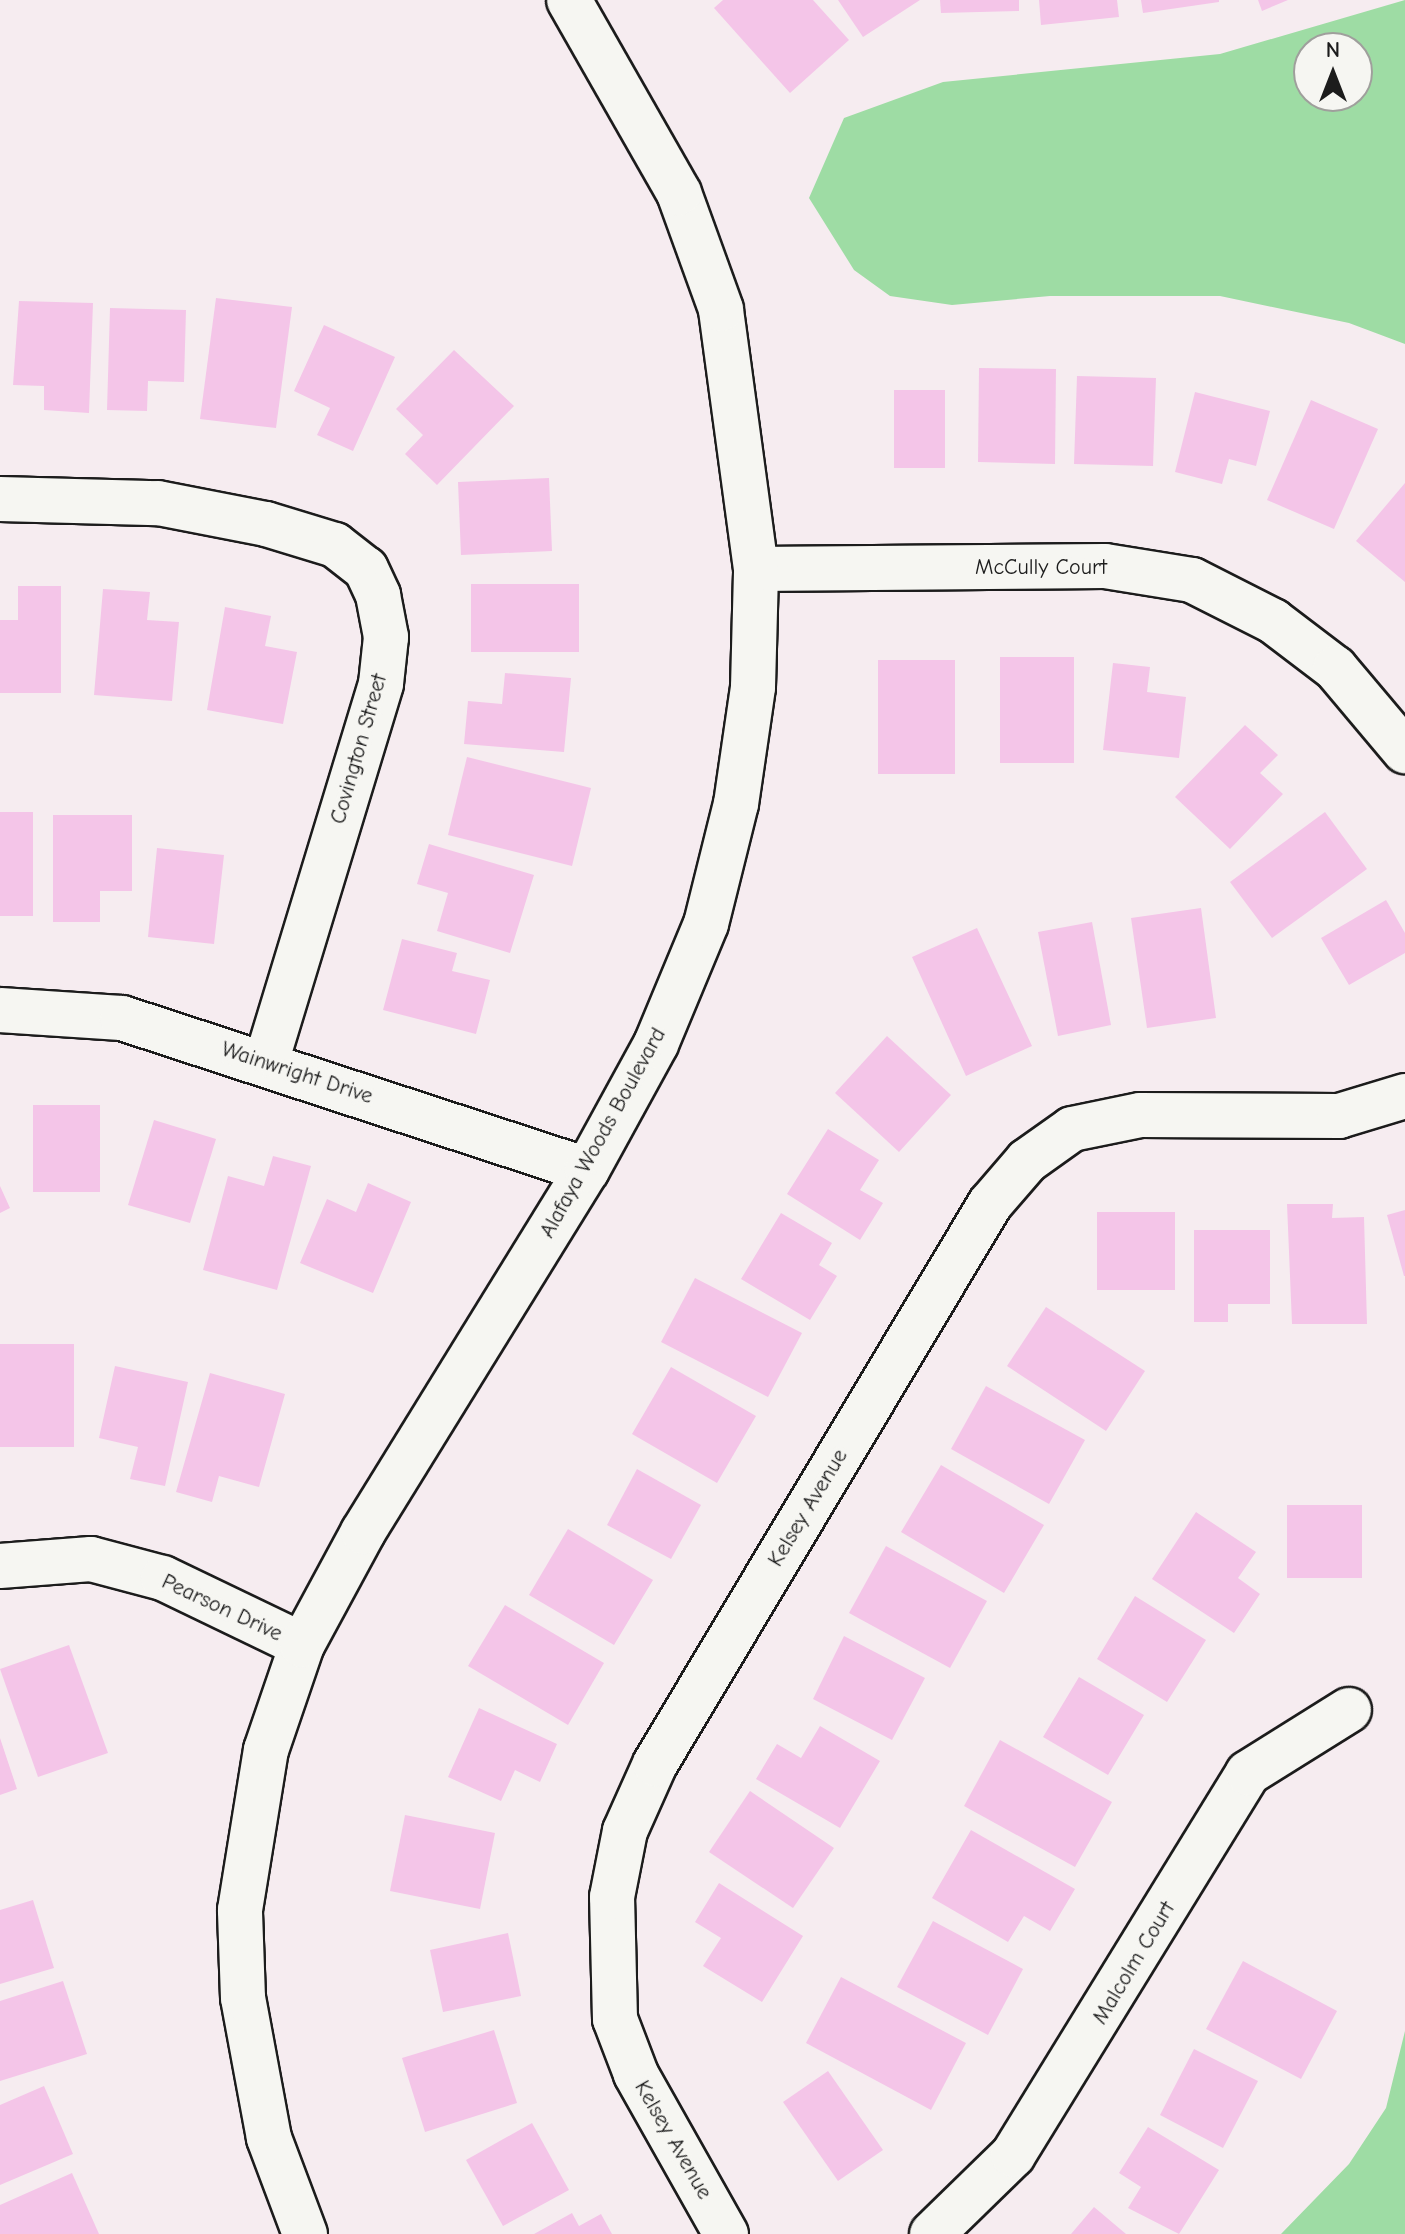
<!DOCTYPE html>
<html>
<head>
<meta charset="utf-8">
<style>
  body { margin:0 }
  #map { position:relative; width:1405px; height:2234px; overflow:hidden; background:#f6ecf0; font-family:"Comic Neue",sans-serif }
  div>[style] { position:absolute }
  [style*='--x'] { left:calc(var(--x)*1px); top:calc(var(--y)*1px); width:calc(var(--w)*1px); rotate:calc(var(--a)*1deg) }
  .green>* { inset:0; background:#9edca4 }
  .building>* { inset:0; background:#f4c5e8 }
  .roads { filter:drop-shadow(2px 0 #1c1c1c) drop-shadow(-2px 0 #1c1c1c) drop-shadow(0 2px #1c1c1c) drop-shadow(0 -2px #1c1c1c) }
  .minor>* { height:44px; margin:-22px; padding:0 22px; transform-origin:22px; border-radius:22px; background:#f6f6f2 }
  span { translate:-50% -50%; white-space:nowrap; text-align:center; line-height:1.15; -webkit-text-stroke:8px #f6f6f2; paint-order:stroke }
  .street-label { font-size:22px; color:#1c1c1c }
  .north { position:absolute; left:1293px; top:32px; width:80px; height:80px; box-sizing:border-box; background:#f6f6f2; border:2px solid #9f9f9c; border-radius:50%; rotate:0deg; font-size:22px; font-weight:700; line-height:32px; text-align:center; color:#1c1c1c }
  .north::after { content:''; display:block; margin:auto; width:28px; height:36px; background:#1c1c1c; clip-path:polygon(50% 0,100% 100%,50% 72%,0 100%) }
</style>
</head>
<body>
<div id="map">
  <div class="green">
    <i style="clip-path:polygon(evenodd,1405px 0,1405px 344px,1349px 323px,1220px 296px,1050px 296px,952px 305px,890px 296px,854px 270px,809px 198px,844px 118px,943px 82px,1220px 54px,1405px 0,1357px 48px,1357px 96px,1309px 96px,1309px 48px,1357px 48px)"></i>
    <i style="clip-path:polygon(1405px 2031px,1405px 2234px,1281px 2234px,1349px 2164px,1386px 2108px)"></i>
  </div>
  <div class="building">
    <i style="clip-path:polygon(723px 0,813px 0,849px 40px,790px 93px,714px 8px)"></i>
    <i style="clip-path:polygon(838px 0,920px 0,863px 37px)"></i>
    <i style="clip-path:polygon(940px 0,1019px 0,1019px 11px,941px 13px)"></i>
    <i style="clip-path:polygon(1039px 0,1117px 0,1119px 17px,1041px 25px)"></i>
    <i style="clip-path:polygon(1141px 0,1219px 0,1219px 2px,1143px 13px)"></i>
    <i style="clip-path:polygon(1258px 0,1288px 0,1262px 11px)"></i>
    <i style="clip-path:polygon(216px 298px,292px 307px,276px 428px,200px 419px)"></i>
    <i style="clip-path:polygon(19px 301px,93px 303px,89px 413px,44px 410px,44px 386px,13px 385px)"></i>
    <i style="clip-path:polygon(110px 308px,186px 310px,184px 382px,148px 381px,147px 411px,107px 410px)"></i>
    <i style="clip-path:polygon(324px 325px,395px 357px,353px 451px,317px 435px,330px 408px,294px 391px)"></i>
    <i style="clip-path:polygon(454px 350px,514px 406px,437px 485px,405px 454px,423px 435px,396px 409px)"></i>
    <i style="clip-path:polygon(979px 368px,1056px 369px,1055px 464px,978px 462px)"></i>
    <i style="clip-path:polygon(1077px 376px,1156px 378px,1153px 466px,1074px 464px)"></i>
    <i style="clip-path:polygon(894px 390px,945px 390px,945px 468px,894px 468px)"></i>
    <i style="clip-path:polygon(1195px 392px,1270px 411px,1256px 466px,1229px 459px,1222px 484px,1175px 472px)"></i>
    <i style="clip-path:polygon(1311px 400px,1378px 429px,1334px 529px,1267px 500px)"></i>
    <i style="clip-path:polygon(549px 478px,552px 551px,461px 555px,458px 482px)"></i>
    <i style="clip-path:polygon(1405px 483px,1405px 582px,1356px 541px)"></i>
    <i style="clip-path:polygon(471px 584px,579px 584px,579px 652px,471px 652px)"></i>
    <i style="clip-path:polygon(18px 586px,61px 586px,61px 693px,0 693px,0 620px,18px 620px)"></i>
    <i style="clip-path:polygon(103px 589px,150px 592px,147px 620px,179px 622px,172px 701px,94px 695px)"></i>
    <i style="clip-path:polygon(225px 607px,271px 616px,265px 646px,297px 652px,283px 724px,207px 710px)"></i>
    <i style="clip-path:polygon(1000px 657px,1074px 657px,1074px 763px,1000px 763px)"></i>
    <i style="clip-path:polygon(878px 660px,955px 660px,955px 774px,878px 774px)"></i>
    <i style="clip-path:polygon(1113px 663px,1150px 667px,1147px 692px,1186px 697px,1179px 758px,1103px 750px)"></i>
    <i style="clip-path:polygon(505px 673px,571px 678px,564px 752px,464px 744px,468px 701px,502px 704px)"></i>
    <i style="clip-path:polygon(1245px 725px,1278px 755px,1260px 773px,1283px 794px,1230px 849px,1175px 797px)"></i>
    <i style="clip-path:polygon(467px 757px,591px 788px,572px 866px,448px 835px)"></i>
    <i style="clip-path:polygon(0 812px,33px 812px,33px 916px,0 916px)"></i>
    <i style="clip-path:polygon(1325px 812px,1367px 869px,1272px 938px,1230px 882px)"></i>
    <i style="clip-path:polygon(53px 815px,132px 815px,132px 891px,100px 891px,100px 922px,53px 922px)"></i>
    <i style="clip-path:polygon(429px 844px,534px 875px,510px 953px,437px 931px,448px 893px,417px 884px)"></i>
    <i style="clip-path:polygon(157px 848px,224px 855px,214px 944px,148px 937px)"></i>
    <i style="clip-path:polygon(1386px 900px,1405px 933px,1405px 953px,1349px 985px,1321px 938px)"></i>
    <i style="clip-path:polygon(1201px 908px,1216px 1018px,1147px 1028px,1131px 918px)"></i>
    <i style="clip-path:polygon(1092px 922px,1111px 1025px,1058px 1036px,1038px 932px)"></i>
    <i style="clip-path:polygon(977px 928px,1032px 1046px,966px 1076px,912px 957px)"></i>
    <i style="clip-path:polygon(402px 939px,457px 953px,452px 971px,490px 980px,476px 1034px,383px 1010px)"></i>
    <i style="clip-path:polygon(887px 1036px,951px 1095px,899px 1152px,835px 1093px)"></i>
    <i style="clip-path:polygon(33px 1105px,100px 1105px,100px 1192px,33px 1192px)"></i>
    <i style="clip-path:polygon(154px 1120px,216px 1139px,190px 1223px,128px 1205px)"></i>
    <i style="clip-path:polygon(828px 1129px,879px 1160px,860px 1190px,883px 1203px,860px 1240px,787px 1194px)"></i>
    <i style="clip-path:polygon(273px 1156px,311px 1166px,277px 1290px,203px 1270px,228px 1176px,264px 1186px)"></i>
    <i style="clip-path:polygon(368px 1183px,411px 1202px,373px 1293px,300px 1263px,327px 1199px,356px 1212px)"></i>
    <i style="clip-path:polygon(0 1186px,10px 1208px,0 1213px)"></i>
    <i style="clip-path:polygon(1287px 1204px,1333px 1204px,1332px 1218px,1364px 1217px,1367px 1324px,1292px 1324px)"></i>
    <i style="clip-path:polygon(1405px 1210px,1405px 1276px,1404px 1276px,1387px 1215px)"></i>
    <i style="clip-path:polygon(1097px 1212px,1175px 1212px,1175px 1290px,1097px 1290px)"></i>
    <i style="clip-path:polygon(781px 1213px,832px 1243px,819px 1265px,837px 1276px,810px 1320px,741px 1279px)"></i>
    <i style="clip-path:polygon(1194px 1230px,1270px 1230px,1270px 1304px,1228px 1304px,1228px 1322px,1194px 1322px)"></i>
    <i style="clip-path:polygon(695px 1278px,802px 1333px,768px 1397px,661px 1342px)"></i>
    <i style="clip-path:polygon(1046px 1307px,1145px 1371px,1106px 1431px,1007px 1366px)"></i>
    <i style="clip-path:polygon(0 1344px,74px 1344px,74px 1447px,0 1447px)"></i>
    <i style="clip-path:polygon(115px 1366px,188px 1382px,165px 1486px,130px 1479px,138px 1447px,99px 1438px)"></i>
    <i style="clip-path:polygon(671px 1367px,756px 1416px,717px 1483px,632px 1434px)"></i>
    <i style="clip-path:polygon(210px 1373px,285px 1394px,259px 1487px,219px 1476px,212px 1502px,176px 1492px)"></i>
    <i style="clip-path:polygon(986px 1386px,1085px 1440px,1049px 1504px,951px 1449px)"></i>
    <i style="clip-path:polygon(941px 1465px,1044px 1525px,1004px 1593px,901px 1532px)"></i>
    <i style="clip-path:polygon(637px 1469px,701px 1505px,671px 1559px,607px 1525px)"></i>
    <i style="clip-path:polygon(1287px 1505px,1362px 1505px,1362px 1578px,1287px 1578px)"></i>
    <i style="clip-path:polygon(1196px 1512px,1256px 1552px,1238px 1578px,1260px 1594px,1234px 1633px,1152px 1579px)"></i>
    <i style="clip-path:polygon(568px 1529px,653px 1580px,614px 1645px,529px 1595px)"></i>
    <i style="clip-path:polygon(886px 1546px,987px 1601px,950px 1668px,849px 1613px)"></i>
    <i style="clip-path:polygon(1135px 1596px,1206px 1640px,1167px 1702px,1097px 1659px)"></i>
    <i style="clip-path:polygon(505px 1605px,604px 1663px,568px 1725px,468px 1666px)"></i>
    <i style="clip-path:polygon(844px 1636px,925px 1678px,892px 1740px,813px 1699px)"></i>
    <i style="clip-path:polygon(69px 1645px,108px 1753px,38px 1777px,0 1669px)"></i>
    <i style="clip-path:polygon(1079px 1677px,1144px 1715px,1108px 1775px,1043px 1737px)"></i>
    <i style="clip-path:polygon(479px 1708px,557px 1744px,540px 1782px,515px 1770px,501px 1801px,448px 1777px)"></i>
    <i style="clip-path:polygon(820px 1726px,880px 1761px,840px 1828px,756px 1779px,777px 1744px,801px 1758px)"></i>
    <i style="clip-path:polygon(0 1738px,17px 1789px,0 1795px)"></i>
    <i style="clip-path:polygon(1000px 1740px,1112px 1802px,1075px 1867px,964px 1806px)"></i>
    <i style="clip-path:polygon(750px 1791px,834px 1848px,793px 1908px,709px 1852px)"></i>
    <i style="clip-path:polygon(405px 1815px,495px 1833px,480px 1909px,390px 1891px)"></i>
    <i style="clip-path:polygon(971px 1830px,1075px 1889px,1050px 1931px,1024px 1916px,1008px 1942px,932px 1898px)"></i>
    <i style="clip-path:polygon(719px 1883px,803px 1936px,762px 2002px,703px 1966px,721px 1938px,695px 1922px)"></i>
    <i style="clip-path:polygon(33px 1900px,54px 1968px,0 1984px,0 1910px)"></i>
    <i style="clip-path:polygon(933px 1921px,1023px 1969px,988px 2035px,897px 1987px)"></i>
    <i style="clip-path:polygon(508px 1933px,521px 1996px,443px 2012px,430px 1950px)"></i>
    <i style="clip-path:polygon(1243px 1961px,1337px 2011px,1301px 2079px,1206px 2029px)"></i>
    <i style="clip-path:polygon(841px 1977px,966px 2043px,931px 2110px,806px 2043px)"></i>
    <i style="clip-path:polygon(63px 1981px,87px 2054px,0 2081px,0 2001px)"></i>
    <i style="clip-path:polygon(494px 2030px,517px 2103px,425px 2132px,402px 2058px)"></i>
    <i style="clip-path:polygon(1194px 2049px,1258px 2081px,1223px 2148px,1160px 2115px)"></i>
    <i style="clip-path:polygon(828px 2071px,883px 2150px,838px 2181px,783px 2102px)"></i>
    <i style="clip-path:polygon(44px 2086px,73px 2154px,0 2185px,0 2105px)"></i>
    <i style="clip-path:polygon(532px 2123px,569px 2190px,503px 2226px,466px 2160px)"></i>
    <i style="clip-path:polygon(1148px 2127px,1219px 2170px,1179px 2234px,1128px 2208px,1141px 2187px,1119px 2173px)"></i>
    <i style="clip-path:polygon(72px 2173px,99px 2234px,0 2234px,0 2205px)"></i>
    <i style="clip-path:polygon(1094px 2207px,1126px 2234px,1071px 2234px)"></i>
    <i style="clip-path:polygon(572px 2213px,579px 2226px,601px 2214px,612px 2234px,534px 2234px)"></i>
  </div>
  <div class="roads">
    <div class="minor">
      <i style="--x:0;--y:499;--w:158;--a:1.5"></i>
      <i style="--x:158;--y:503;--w:110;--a:11"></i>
      <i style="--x:266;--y:524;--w:72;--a:16.9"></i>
      <i style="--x:335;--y:545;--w:39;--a:38"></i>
      <i style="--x:366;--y:569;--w:29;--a:65"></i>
      <i style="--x:378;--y:595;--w:43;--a:79.2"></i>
      <i style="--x:386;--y:637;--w:47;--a:96.1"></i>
      <i style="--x:381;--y:684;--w:395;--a:106.9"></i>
      <i style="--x:756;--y:569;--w:349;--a:-0.5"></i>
      <i style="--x:1105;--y:566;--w:88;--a:9.1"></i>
      <i style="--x:1192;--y:580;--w:91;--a:26.8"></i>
      <i style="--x:1273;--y:621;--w:78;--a:37.2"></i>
      <i style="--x:1335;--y:668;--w:109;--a:49.9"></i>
      <i style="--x:0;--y:1010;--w:122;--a:3.8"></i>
      <i style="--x:122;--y:1018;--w:489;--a:18.1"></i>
      <i style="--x:0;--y:1566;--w:91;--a:-4.4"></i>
      <i style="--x:91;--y:1559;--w:74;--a:14.8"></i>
      <i style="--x:163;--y:1578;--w:154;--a:25.7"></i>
      <i style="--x:305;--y:2234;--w:103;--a:-110.6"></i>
      <i style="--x:269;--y:2138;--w:142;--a:-100.5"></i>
      <i style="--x:243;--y:1998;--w:88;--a:-92"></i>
      <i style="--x:240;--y:1910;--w:162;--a:-80.8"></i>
      <i style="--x:266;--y:1750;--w:111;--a:-71.1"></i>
      <i style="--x:302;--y:1645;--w:128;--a:-61.6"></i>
      <i style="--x:363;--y:1532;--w:426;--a:-58.3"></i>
      <i style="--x:587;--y:1170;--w:144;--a:-61.3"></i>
      <i style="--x:656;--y:1044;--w:130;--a:-67.4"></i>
      <i style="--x:706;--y:924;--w:124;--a:-76"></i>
      <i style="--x:736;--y:804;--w:118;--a:-81.7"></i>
      <i style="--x:753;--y:687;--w:118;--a:-88.5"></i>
      <i style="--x:756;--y:569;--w:262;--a:-97.7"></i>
      <i style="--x:721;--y:309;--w:123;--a:-109.9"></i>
      <i style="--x:679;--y:193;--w:222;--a:-119.7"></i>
      <i style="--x:726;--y:2234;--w:184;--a:-119.4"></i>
      <i style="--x:636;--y:2074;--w:59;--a:-110.9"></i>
      <i style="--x:615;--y:2019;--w:122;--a:-91.4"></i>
      <i style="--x:612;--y:1897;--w:67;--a:-78.9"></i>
      <i style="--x:625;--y:1831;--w:73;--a:-65.9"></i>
      <i style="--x:655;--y:1764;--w:653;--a:-59.11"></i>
      <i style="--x:990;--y:1204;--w:57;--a:-49.3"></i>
      <i style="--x:1027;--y:1161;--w:55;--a:-35.4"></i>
      <i style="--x:1072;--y:1129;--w:69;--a:-11.6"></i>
      <i style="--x:1140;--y:1115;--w:199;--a:0.3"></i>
      <i style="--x:1339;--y:1116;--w:69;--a:-16.9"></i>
      <i style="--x:932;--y:2234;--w:113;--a:-44.3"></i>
      <i style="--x:1013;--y:2155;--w:448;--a:-58.4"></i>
      <i style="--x:1248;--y:1773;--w:119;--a:-32"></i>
    </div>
  </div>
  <div class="street-label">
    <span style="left:1041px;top:568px">McCully Court</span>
    <span style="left:359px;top:749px;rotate:-74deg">Covington Street</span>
    <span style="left:297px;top:1073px;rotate:18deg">Wainwright Drive</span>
    <span style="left:603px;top:1133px;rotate:-61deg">Alafaya Woods Boulevard</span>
    <span style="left:808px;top:1508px;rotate:-59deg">Kelsey Avenue</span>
    <span style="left:222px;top:1608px;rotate:25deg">Pearson Drive</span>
    <span style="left:1134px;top:1963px;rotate:-59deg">Malcolm Court</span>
    <span style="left:673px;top:2140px;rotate:60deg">Kelsey Avenue</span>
  </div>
  <div class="north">N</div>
</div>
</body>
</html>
